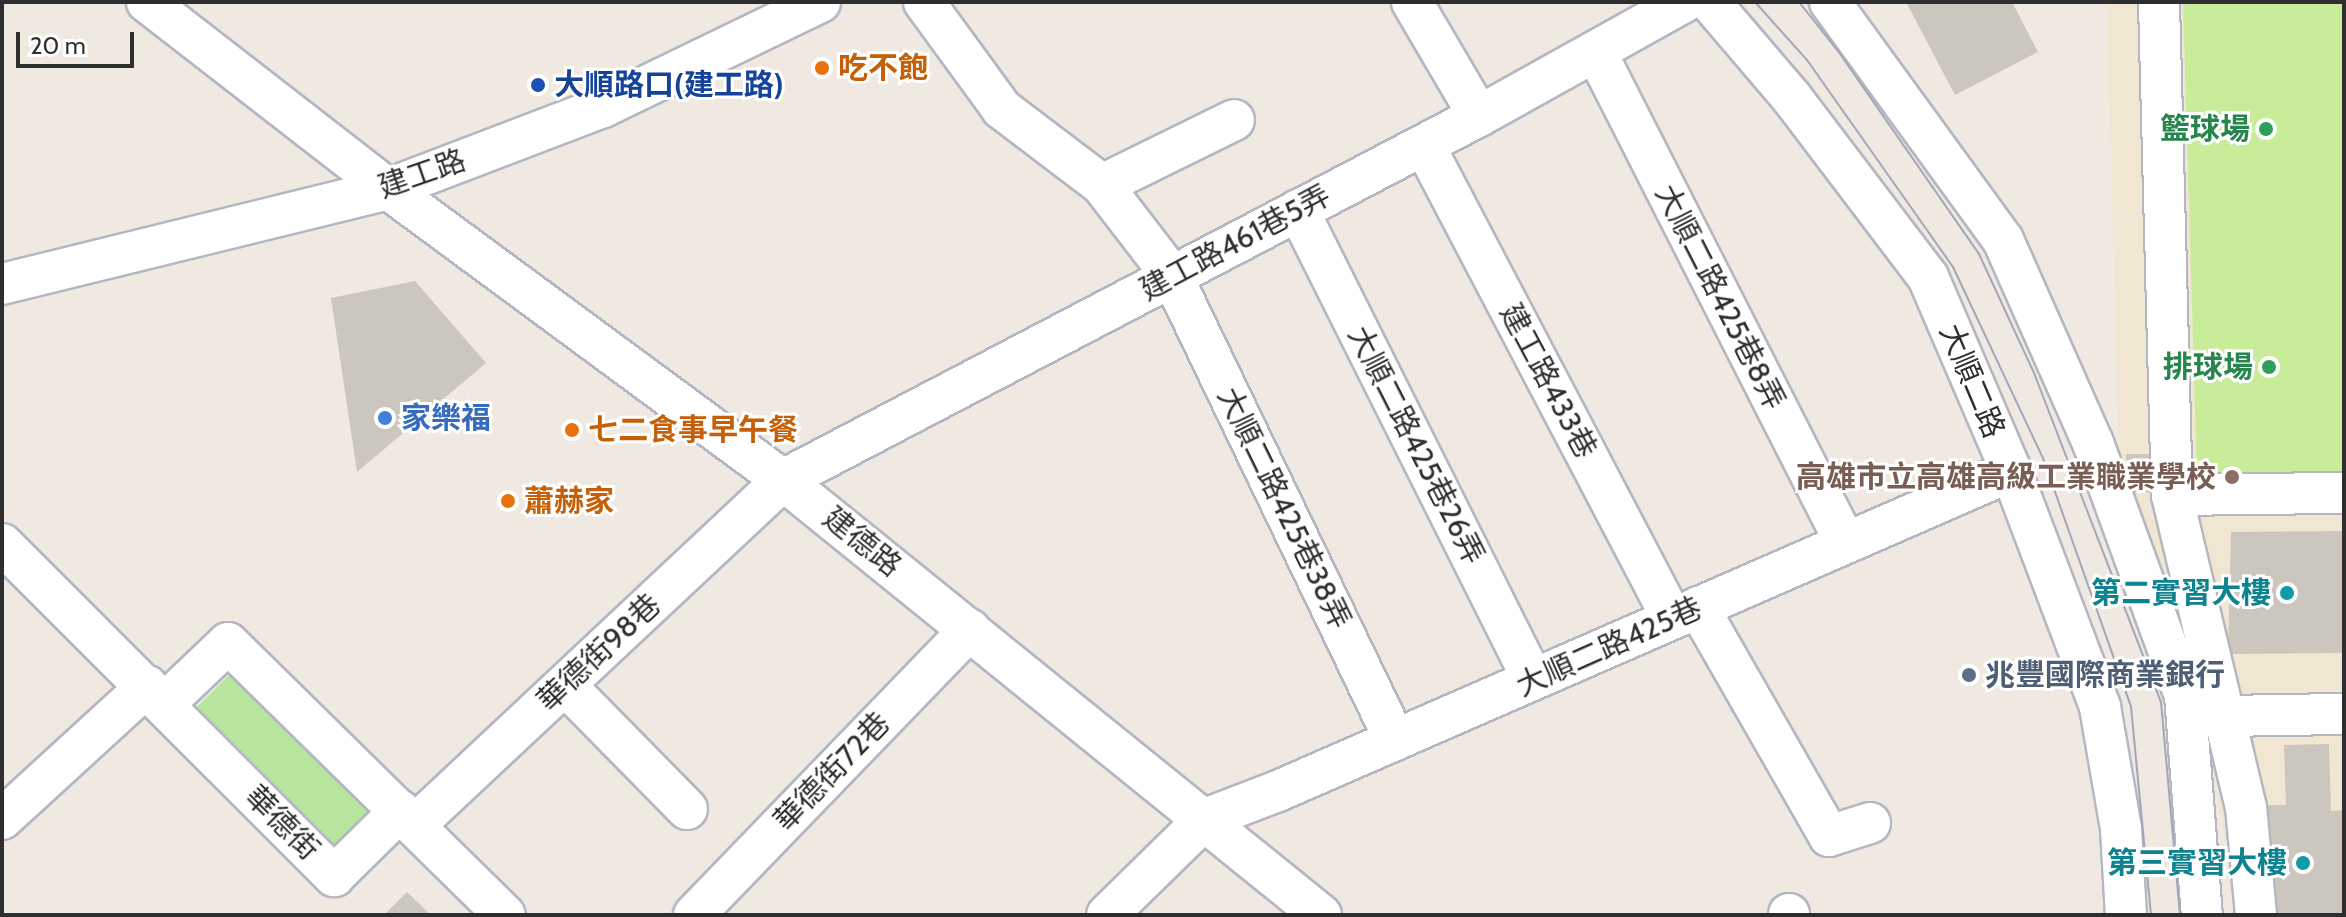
<!DOCTYPE html>
<html>
<head>
<meta charset="utf-8">
<style>
  body { margin:0 }
  #map { position:relative; width:2346px; height:917px; overflow:hidden; background:#efe9e1; font-family:Cabin,"Noto Sans TC",sans-serif }
  div>[style] { position:absolute }
  [style*='--x'] { left:calc(var(--x)*1px); top:calc(var(--y)*1px); width:calc(var(--w)*1px); rotate:calc(var(--a)*1deg) }
  .education>* { inset:0; background:#f0e6d1 }
  .green>* { inset:0; background:#b6e59e }
  .pitch>* { inset:0; background:#c9ec9a }
  .building>* { inset:0; background:#cbc7bf }
  .roads { filter:drop-shadow(2px 0 #b4b7c1) drop-shadow(-2px 0 #b4b7c1) drop-shadow(0 2px #b4b7c1) drop-shadow(0 -2px #b4b7c1) }
  .minor>* { height:40px; margin:-20px; padding:0 20px; transform-origin:20px; border-radius:20px; background:#fff }
  .tram>* { height:2px; margin:-1px; padding:0 1px; transform-origin:1px; border-radius:1px; background:#a3a6b8 }
  .dots>* { width:22px; height:22px; translate:-50% -50%; box-sizing:border-box; border:4px solid #fff; border-radius:50% }
  span { translate:-50% -50%; white-space:nowrap; text-align:center; line-height:1.15; -webkit-text-stroke:6px #fff; paint-order:stroke }
  .food-label { font-size:30px; color:#c56008; font-weight:700 }
  .left { translate:0 -50%; text-align:left }
  .transit-label { font-size:30px; color:#164399; font-weight:700 }
  .leisure-label { font-size:30px; color:#27864d; font-weight:700 }
  .right { translate:-100% -50%; text-align:right }
  .street-label { font-size:30px; color:#2e2e2e }
  .shop-label { font-size:30px; color:#366cbe; font-weight:700 }
  .education-label { font-size:30px; color:#785e54; font-weight:700 }
  .culture-label { font-size:30px; color:#0d838f; font-weight:700 }
  .service-label { font-size:30px; color:#4e5e75; font-weight:700 }
  .frame { position:absolute; inset:0; border:4px solid #2e2e2e; pointer-events:none }
  .scale { position:absolute; left:16px; top:32px; width:118px; height:36px; box-sizing:border-box; border:4px solid #2e2e2e; border-top:0; padding-left:10px; font-size:24px; line-height:28px; white-space:nowrap; color:#2e2e2e; -webkit-text-stroke:6px #fff; paint-order:stroke }
</style>
</head>
<body>
<div id="map">
  <div class="education">
    <i style="clip-path:polygon(2107px 2px,2344px 2px,2344px 915px,2232px 915px,2228px 855px,2197px 684px,2119px 457px)"></i>
  </div>
  <div class="green">
    <i style="clip-path:polygon(235px 669px,381px 812px,338px 855px,192px 712px)"></i>
  </div>
  <div class="pitch">
    <i style="clip-path:polygon(2183px 2px,2344px 2px,2344px 473px,2197px 476px)"></i>
  </div>
  <div class="building">
    <i style="clip-path:polygon(1906px 2px,2012px 2px,2038px 52px,1955px 95px)"></i>
    <i style="clip-path:polygon(415px 281px,486px 363px,357px 472px,331px 298px)"></i>
    <i style="clip-path:polygon(2126px 454px,2166px 454px,2167px 493px,2127px 493px)"></i>
    <i style="clip-path:polygon(2344px 531px,2344px 653px,2228px 654px,2231px 532px)"></i>
    <i style="clip-path:polygon(2329px 744px,2331px 811px,2344px 810px,2344px 915px,2264px 915px,2260px 805px,2286px 805px,2284px 745px)"></i>
    <i style="clip-path:polygon(407px 892px,431px 915px,384px 915px)"></i>
  </div>
  <div class="roads">
    <div class="minor">
      <i style="--x:147;--y:2;--w:305;--a:37.8"></i>
      <i style="--x:388;--y:189;--w:491;--a:36.4"></i>
      <i style="--x:783;--y:480;--w:692;--a:38.96"></i>
      <i style="--x:924;--y:2;--w:132;--a:53.9"></i>
      <i style="--x:1002;--y:109;--w:126;--a:37.2"></i>
      <i style="--x:1102;--y:185;--w:115;--a:52.4"></i>
      <i style="--x:1172;--y:276;--w:515;--a:64.33"></i>
      <i style="--x:1412;--y:2;--w:132;--a:59.6"></i>
      <i style="--x:1710;--y:2;--w:126;--a:49.5"></i>
      <i style="--x:1792;--y:98;--w:225;--a:52.8"></i>
      <i style="--x:1928;--y:277;--w:211;--a:66.8"></i>
      <i style="--x:2011;--y:471;--w:252;--a:69.3"></i>
      <i style="--x:2100;--y:707;--w:124;--a:80.2"></i>
      <i style="--x:2121;--y:829;--w:86;--a:86.7"></i>
      <i style="--x:1830;--y:2;--w:294;--a:54"></i>
      <i style="--x:2003;--y:240;--w:222;--a:66.1"></i>
      <i style="--x:2093;--y:443;--w:269;--a:70"></i>
      <i style="--x:2185;--y:696;--w:220;--a:85.6"></i>
      <i style="--x:2159;--y:2;--w:493;--a:88.5"></i>
      <i style="--x:2172;--y:495;--w:321;--a:76.7"></i>
      <i style="--x:2246;--y:807;--w:108;--a:84.7"></i>
      <i style="--x:1596;--y:52;--w:550;--a:63.06"></i>
      <i style="--x:1424;--y:145;--w:534;--a:62.33"></i>
      <i style="--x:1102;--y:185;--w:147;--a:-26.2"></i>
      <i style="--x:1298;--y:210;--w:525;--a:63.43"></i>
      <i style="--x:2;--y:284;--w:398;--a:-13.8"></i>
      <i style="--x:388;--y:189;--w:230;--a:-20.9"></i>
      <i style="--x:603;--y:107;--w:241;--a:-25.8"></i>
      <i style="--x:2172;--y:495;--w:172;--a:-0.7"></i>
      <i style="--x:2;--y:544;--w:470;--a:45"></i>
      <i style="--x:334;--y:876;--w:93;--a:-44.6"></i>
      <i style="--x:1698;--y:607;--w:264;--a:60.2"></i>
      <i style="--x:1829;--y:836;--w:43;--a:-17.6"></i>
      <i style="--x:565;--y:685;--w:174;--a:45.5"></i>
      <i style="--x:164;--y:704;--w:88;--a:-43.6"></i>
      <i style="--x:228;--y:643;--w:388;--a:44.5"></i>
      <i style="--x:2225;--y:716;--w:119;--a:-1"></i>
      <i style="--x:2;--y:819;--w:197;--a:-42.5"></i>
      <i style="--x:415;--y:825;--w:504;--a:-43.15"></i>
      <i style="--x:783;--y:480;--w:785;--a:-27.61"></i>
      <i style="--x:1479;--y:116;--w:235;--a:-29.1"></i>
      <i style="--x:694;--y:915;--w:397;--a:-46"></i>
      <i style="--x:1107;--y:915;--w:137;--a:-44.4"></i>
      <i style="--x:1205;--y:819;--w:78;--a:-21"></i>
      <i style="--x:1278;--y:791;--w:800;--a:-23.58"></i>
      <i style="--x:1789;--y:915;--w:1;--a:-90"></i>
    </div>
  </div>
  <div class="tram">
    <i style="--x:1755;--y:2;--w:78;--a:48.1"></i>
    <i style="--x:1807;--y:60;--w:253;--a:54.8"></i>
    <i style="--x:1953;--y:267;--w:211;--a:64.8"></i>
    <i style="--x:2043;--y:458;--w:264;--a:70.5"></i>
    <i style="--x:2131;--y:707;--w:209;--a:84.5"></i>
    <i style="--x:1799;--y:2;--w:63;--a:51.5"></i>
    <i style="--x:1838;--y:51;--w:247;--a:55.2"></i>
    <i style="--x:1979;--y:254;--w:131;--a:65.2"></i>
    <i style="--x:2034;--y:373;--w:353;--a:68.9"></i>
    <i style="--x:2161;--y:702;--w:214;--a:84.9"></i>
  </div>
  <div class="dots">
    <i style="left:822px;top:68px;background:#e8710a"></i>
    <i style="left:538px;top:85px;background:#1a4fb4"></i>
    <i style="left:2266px;top:129px;background:#2e9e5b"></i>
    <i style="left:2269px;top:367px;background:#2e9e5b"></i>
    <i style="left:385px;top:418px;background:#3f7fe0"></i>
    <i style="left:572px;top:430px;background:#e8710a"></i>
    <i style="left:2232px;top:477px;background:#8d6e63"></i>
    <i style="left:508px;top:501px;background:#e8710a"></i>
    <i style="left:2287px;top:593px;background:#0f9aa8"></i>
    <i style="left:1969px;top:675px;background:#5c6f8a"></i>
    <i style="left:2303px;top:863px;background:#0f9aa8"></i>
  </div>
  <div class="food-label">
    <span class="left" style="left:838px;top:68px">吃不飽</span>
    <span class="left" style="left:588px;top:430px">七二食事早午餐</span>
    <span class="left" style="left:524px;top:501px">蕭赫家</span>
  </div>
  <div class="transit-label">
    <span class="left" style="left:554px;top:85px">大順路口(建工路)</span>
  </div>
  <div class="leisure-label">
    <span class="right" style="left:2250px;top:129px">籃球場</span>
    <span class="right" style="left:2253px;top:367px">排球場</span>
  </div>
  <div class="street-label">
    <span style="left:422px;top:174px;rotate:-19deg">建工路</span>
    <span style="left:1235px;top:243px;rotate:-28deg">建工路461巷5弄</span>
    <span style="left:1720px;top:297px;rotate:63deg">大順二路425巷8弄</span>
    <span style="left:1548px;top:381px;rotate:62deg">建工路433巷</span>
    <span style="left:1972px;top:381px;rotate:67deg">大順二路</span>
    <span style="left:1416px;top:445px;rotate:63deg">大順二路425巷26弄</span>
    <span style="left:1284px;top:508px;rotate:64deg">大順二路425巷38弄</span>
    <span style="left:862px;top:542px;rotate:39deg">建德路</span>
    <span style="left:1609px;top:647px;rotate:-24deg">大順二路425巷</span>
    <span style="left:599px;top:653px;rotate:-43deg">華德街98巷</span>
    <span style="left:832px;top:772px;rotate:-46deg">華德街72巷</span>
    <span style="left:282px;top:823px;rotate:45deg">華德街</span>
  </div>
  <div class="shop-label">
    <span class="left" style="left:401px;top:418px">家樂福</span>
  </div>
  <div class="education-label">
    <span class="right" style="left:2216px;top:477px">高雄市立高雄高級工業職業學校</span>
  </div>
  <div class="culture-label">
    <span class="right" style="left:2271px;top:593px">第二實習大樓</span>
    <span class="right" style="left:2287px;top:863px">第三實習大樓</span>
  </div>
  <div class="service-label">
    <span class="left" style="left:1985px;top:675px">兆豐國際商業銀行</span>
  </div>
  <div class="frame"></div>
  <div class="scale">20 m</div>
</div>
</body>
</html>
